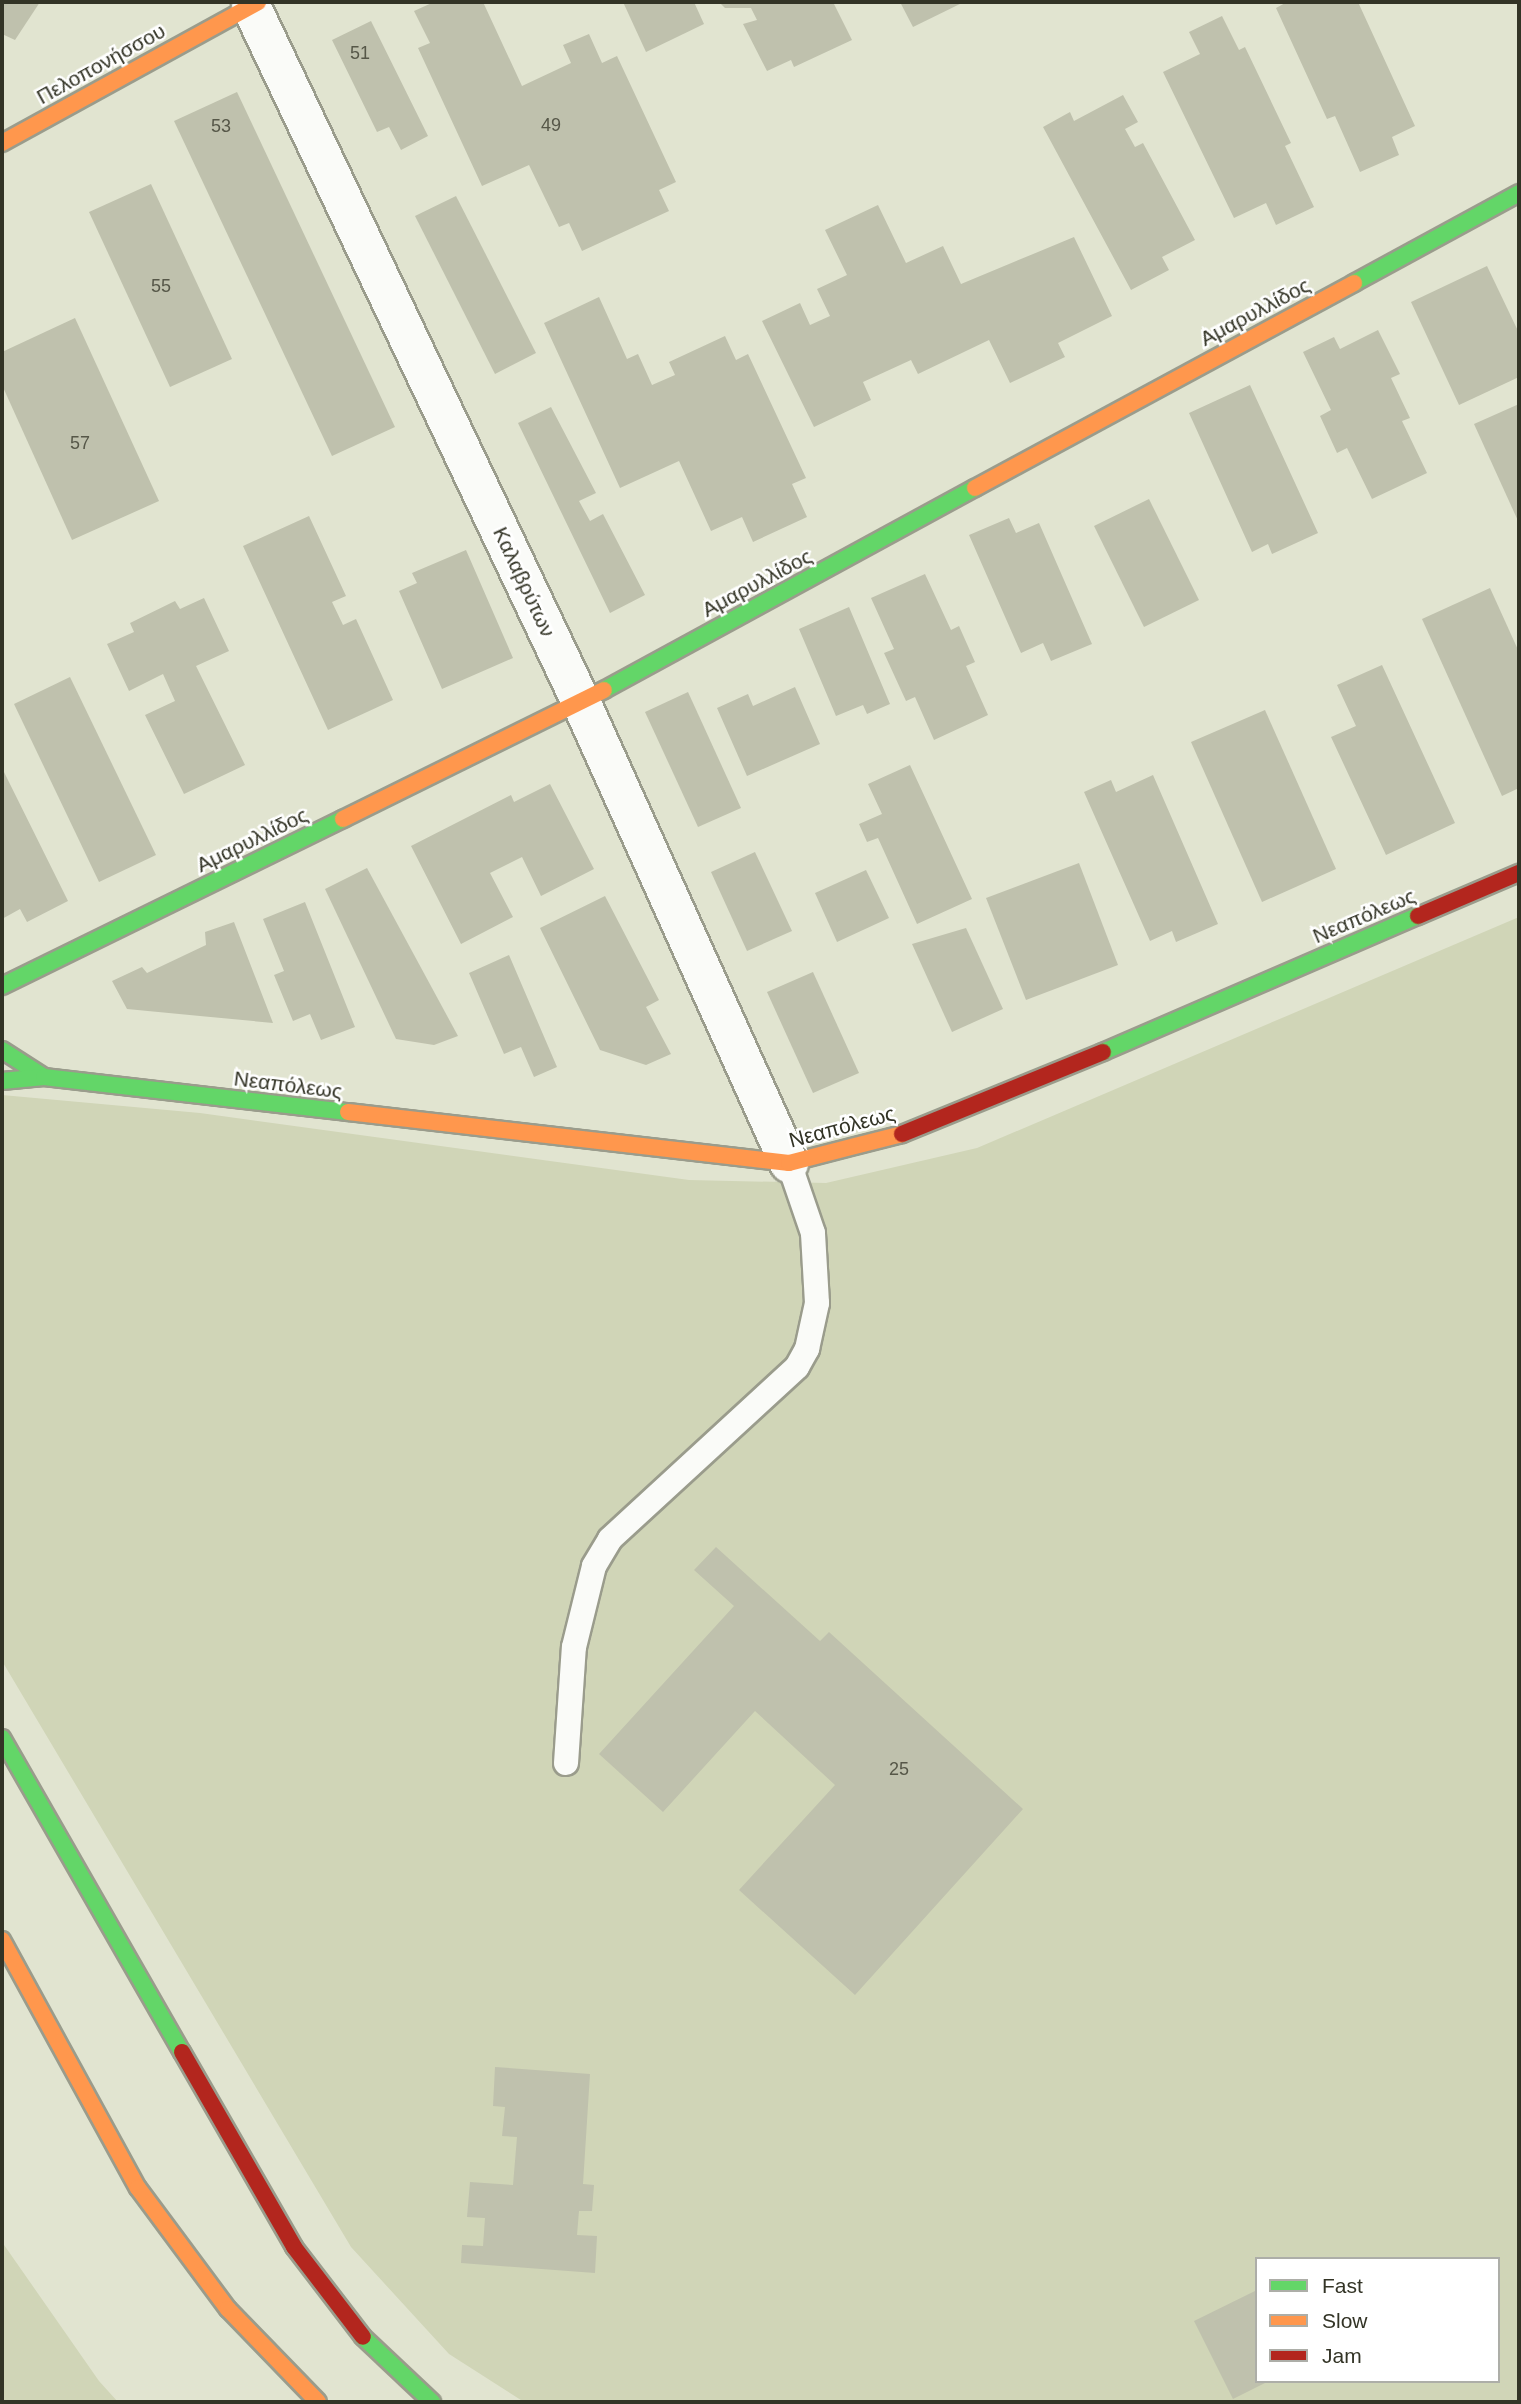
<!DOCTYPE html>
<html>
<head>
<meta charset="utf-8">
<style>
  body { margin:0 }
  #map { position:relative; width:1521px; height:2404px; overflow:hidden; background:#e1e4d0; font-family:Helvetica,sans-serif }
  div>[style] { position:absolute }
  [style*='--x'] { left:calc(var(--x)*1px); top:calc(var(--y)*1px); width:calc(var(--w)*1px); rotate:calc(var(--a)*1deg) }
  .green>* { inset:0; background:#d0d5b7 }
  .building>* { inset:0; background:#bfc1ad }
  .roads { filter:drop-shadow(2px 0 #9a9c8c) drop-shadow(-2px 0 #9a9c8c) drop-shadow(0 2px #9a9c8c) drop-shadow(0 -2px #9a9c8c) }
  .lane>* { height:24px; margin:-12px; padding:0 12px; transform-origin:12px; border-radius:12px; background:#fafbf8 }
  .street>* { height:38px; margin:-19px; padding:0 19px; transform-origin:19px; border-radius:19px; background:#fafbf8 }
  .fast>* { height:16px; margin:-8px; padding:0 8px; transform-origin:8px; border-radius:8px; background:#63d668 }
  .slow>* { height:16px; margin:-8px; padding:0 8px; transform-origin:8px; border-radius:8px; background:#ff974d }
  .jam>* { height:16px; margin:-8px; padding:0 8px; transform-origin:8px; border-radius:8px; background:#b3261e }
  span { translate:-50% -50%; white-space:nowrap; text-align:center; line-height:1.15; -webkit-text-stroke:5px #fff; paint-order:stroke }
  .number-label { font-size:18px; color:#565748 }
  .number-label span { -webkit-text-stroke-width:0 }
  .street-label { font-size:21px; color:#333426 }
  .frame { position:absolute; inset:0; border:4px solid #333426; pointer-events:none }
  .legend { position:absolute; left:1255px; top:2257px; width:245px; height:126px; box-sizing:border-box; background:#fff; border:2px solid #adaea8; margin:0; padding:9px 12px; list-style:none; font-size:21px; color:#333426 }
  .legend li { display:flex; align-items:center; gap:14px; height:35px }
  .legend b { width:35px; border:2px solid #adaea8 }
</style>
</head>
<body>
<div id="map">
  <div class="green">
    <i style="clip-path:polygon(evenodd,1519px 917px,1519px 2402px,524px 2402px,449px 2354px,351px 2247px,2px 1661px,2px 1095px,200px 1113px,689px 1180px,826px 1183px,977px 1148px,1519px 917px,1257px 2259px,1498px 2259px,1498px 2381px,1257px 2381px,1257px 2259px)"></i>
    <i style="clip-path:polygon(2px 2242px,99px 2381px,118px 2402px,2px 2402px)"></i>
  </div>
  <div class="building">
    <i style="clip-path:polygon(2px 2px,40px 2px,15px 40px,2px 34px)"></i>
    <i style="clip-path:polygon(434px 2px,483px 2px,522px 86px,571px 63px,563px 45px,589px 34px,602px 63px,617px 56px,676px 182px,659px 190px,669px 211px,582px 251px,569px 223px,559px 227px,529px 165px,482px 186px,418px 48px,430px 43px,414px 11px)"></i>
    <i style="clip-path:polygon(623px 2px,694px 2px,704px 24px,646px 52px)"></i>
    <i style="clip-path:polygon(719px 2px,833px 2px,852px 40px,794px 67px,791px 60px,767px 71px,743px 24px,757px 20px,751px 8px,725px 8px)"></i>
    <i style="clip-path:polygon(900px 2px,964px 2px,913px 27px)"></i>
    <i style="clip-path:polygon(1287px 2px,1358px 2px,1415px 126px,1392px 137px,1399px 155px,1360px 172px,1335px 116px,1327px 119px,1276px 8px)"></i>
    <i style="clip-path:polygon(1222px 16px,1239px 50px,1245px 47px,1291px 143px,1285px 146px,1314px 207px,1276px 225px,1266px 203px,1234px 218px,1163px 72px,1200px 54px,1189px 32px)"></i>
    <i style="clip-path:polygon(371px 21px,428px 136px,401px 150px,389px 127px,377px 132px,332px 40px)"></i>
    <i style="clip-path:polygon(237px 92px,395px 427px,332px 456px,174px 121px)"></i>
    <i style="clip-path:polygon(1123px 95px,1138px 122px,1125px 129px,1135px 147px,1143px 143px,1195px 240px,1162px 257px,1169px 270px,1131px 290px,1043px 127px,1070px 112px,1074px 121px)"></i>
    <i style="clip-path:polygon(151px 184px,232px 359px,170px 387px,89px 212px)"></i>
    <i style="clip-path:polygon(456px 196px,536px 353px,495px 374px,415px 216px)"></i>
    <i style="clip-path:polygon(878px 205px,906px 263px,943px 246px,961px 284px,1074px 237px,1112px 316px,1058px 343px,1065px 357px,1010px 383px,989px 340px,918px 374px,911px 360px,863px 382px,871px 400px,814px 427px,762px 321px,800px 303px,810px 325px,830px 316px,817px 289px,847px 275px,825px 230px)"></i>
    <i style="clip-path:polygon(1487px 266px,1519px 333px,1519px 377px,1459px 405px,1411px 302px)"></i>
    <i style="clip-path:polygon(599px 297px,627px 359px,638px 354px,652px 385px,675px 375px,669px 362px,725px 336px,736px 360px,748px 354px,806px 478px,792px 484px,807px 517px,753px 542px,742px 517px,711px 531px,679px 461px,620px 488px,544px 323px)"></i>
    <i style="clip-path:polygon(75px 318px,159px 501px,72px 540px,2px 385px,2px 352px)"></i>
    <i style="clip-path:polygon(1378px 330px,1400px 374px,1391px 378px,1410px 418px,1402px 421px,1427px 473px,1372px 499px,1347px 448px,1337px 453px,1320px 416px,1331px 410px,1303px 352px,1334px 337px,1340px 349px)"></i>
    <i style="clip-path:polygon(1250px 385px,1318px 533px,1272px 554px,1268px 544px,1252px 552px,1189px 413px)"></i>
    <i style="clip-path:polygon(1519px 404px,1519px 523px,1474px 424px)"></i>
    <i style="clip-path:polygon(551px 407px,596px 493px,579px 501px,590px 521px,603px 514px,645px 595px,610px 613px,518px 423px)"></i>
    <i style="clip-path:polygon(1149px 499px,1199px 600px,1144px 627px,1094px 526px)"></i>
    <i style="clip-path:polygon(309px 516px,346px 596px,332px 602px,343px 625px,356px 619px,393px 700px,328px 730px,243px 546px)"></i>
    <i style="clip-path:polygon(1009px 518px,1016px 533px,1039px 523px,1092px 644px,1051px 661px,1043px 643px,1021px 653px,969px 535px)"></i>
    <i style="clip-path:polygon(466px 550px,513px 658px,442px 689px,399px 591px,417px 583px,412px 573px)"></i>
    <i style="clip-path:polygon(925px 574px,951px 630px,959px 626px,975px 662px,966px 666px,988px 715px,934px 740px,915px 697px,906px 701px,884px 653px,894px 649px,871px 598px)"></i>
    <i style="clip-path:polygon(1490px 588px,1519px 652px,1519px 788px,1502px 796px,1422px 619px)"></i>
    <i style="clip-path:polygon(204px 598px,229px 651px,196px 666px,245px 765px,184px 794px,145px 715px,175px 701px,163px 674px,129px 691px,107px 644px,134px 632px,130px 623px,175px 601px,180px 609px)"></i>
    <i style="clip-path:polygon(849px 607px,890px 704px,867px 714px,863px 705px,836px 716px,799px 629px)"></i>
    <i style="clip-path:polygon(1382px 665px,1455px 823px,1386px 855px,1331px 737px,1356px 726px,1337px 685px)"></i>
    <i style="clip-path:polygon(70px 677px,156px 855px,99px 882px,14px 704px)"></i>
    <i style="clip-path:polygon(795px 687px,820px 744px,747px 776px,717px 708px,748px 694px,753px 706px)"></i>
    <i style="clip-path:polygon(688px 692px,741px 808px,698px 827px,645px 712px)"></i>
    <i style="clip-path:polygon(1265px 710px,1336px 869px,1262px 902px,1191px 742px)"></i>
    <i style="clip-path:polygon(910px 765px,972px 899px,917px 924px,878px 838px,867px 842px,859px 824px,882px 814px,868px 784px)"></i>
    <i style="clip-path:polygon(2px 768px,68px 901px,27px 922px,20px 909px,2px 919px)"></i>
    <i style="clip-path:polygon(1153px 775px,1218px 924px,1176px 942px,1172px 931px,1150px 941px,1084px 792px,1111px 780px,1116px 792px)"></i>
    <i style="clip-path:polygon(550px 784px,594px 869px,541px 896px,522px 857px,490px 873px,513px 917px,461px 944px,411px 846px,511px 795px,514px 802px)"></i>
    <i style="clip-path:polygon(755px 852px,792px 931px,747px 951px,711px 872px)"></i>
    <i style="clip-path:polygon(1079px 863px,1118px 965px,1026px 1000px,986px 898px)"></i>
    <i style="clip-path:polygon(367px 868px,458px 1036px,434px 1045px,396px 1039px,325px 889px)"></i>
    <i style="clip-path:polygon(866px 870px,889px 918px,837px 942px,815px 893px)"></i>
    <i style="clip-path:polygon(605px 896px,659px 1000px,646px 1007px,671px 1054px,646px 1065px,600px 1050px,540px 928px)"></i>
    <i style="clip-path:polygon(305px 902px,355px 1027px,321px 1040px,310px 1014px,293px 1021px,274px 975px,284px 971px,263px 919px)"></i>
    <i style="clip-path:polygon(234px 922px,273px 1023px,127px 1009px,112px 981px,142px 967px,147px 973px,206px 945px,205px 932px)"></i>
    <i style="clip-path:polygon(966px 928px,1003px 1009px,952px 1032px,912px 944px)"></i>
    <i style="clip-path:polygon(509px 955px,557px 1067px,534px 1077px,521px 1047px,504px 1054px,469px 973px)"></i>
    <i style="clip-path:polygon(813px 972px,859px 1073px,813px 1093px,767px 992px)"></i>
    <i style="clip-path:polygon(716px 1547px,820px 1641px,829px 1632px,1023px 1809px,855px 1995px,739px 1890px,835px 1785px,755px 1711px,663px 1812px,599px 1754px,734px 1606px,694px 1570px)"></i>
    <i style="clip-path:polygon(495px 2067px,590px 2074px,583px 2184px,594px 2185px,592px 2211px,579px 2211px,577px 2235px,597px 2236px,595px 2273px,461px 2263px,462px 2245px,483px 2246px,485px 2218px,467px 2217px,470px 2182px,513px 2185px,517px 2137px,502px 2136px,505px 2107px,493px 2106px)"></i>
    <i style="clip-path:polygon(1257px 2290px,1257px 2381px,1269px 2381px,1233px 2399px,1194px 2321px)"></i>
  </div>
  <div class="roads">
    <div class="lane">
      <i style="--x:566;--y:1763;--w:116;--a:-86.1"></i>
      <i style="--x:574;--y:1647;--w:83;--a:-76.1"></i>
      <i style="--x:594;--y:1566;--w:31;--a:-59"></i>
      <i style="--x:610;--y:1539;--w:254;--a:-42.6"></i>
      <i style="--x:797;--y:1367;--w:21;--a:-61"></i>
      <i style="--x:807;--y:1349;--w:47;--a:-77.7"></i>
      <i style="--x:817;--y:1303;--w:70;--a:-93.3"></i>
      <i style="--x:813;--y:1233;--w:74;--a:-108.9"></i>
    </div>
    <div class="street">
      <i style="--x:251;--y:6;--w:770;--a:64.63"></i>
      <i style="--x:581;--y:702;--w:506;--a:65.72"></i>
    </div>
    <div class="fast">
      <i style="--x:1354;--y:283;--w:188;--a:-28.6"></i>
      <i style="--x:604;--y:690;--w:422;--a:-28.6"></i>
      <i style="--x:2;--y:986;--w:380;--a:-26.1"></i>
      <i style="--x:2;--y:1050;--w:50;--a:32.7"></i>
      <i style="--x:1103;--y:1052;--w:343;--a:-23.4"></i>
      <i style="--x:2;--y:1081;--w:42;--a:-5.4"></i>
      <i style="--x:44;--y:1077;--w:306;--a:6.6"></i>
      <i style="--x:2;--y:1738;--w:362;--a:60.2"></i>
      <i style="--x:363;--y:2337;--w:95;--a:43.3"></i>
    </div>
    <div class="slow">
      <i style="--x:2;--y:143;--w:292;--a:-28.8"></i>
      <i style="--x:975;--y:488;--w:431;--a:-28.4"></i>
      <i style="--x:343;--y:819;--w:291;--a:-26.3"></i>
      <i style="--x:348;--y:1112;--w:444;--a:6.6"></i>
      <i style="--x:789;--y:1163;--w:117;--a:-14.4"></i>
      <i style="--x:2;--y:1940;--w:283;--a:61.3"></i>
      <i style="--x:138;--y:2188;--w:151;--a:53.4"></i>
      <i style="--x:228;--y:2309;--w:129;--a:45.9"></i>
    </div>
    <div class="jam">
      <i style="--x:1418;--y:916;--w:110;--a:-23.1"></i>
      <i style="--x:902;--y:1134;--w:217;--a:-22.2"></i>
      <i style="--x:182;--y:2052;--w:225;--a:60.1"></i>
      <i style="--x:294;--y:2247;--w:113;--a:52.5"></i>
    </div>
  </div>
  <div class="number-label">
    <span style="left:360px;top:53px">51</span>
    <span style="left:551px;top:125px">49</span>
    <span style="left:221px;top:126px">53</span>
    <span style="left:161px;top:286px">55</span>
    <span style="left:80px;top:443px">57</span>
    <span style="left:899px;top:1769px">25</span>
  </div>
  <div class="street-label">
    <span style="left:101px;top:64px;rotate:-29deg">Πελοπονήσσου</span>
    <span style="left:1255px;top:312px;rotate:-28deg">Αμαρυλλίδος</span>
    <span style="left:524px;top:582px;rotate:65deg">Καλαβρύτων</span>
    <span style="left:757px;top:583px;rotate:-28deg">Αμαρυλλίδος</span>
    <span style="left:252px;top:840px;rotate:-26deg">Αμαρυλλίδος</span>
    <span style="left:1364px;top:916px;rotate:-23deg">Νεαπόλεως</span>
    <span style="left:288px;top:1085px;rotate:7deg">Νεαπόλεως</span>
    <span style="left:842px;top:1127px;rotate:-15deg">Νεαπόλεως</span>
  </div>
  <div class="frame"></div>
  <ul class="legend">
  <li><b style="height:9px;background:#63d668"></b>Fast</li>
  <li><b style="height:9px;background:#ff974d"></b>Slow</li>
  <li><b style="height:9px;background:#b3261e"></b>Jam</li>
  </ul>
</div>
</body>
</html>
